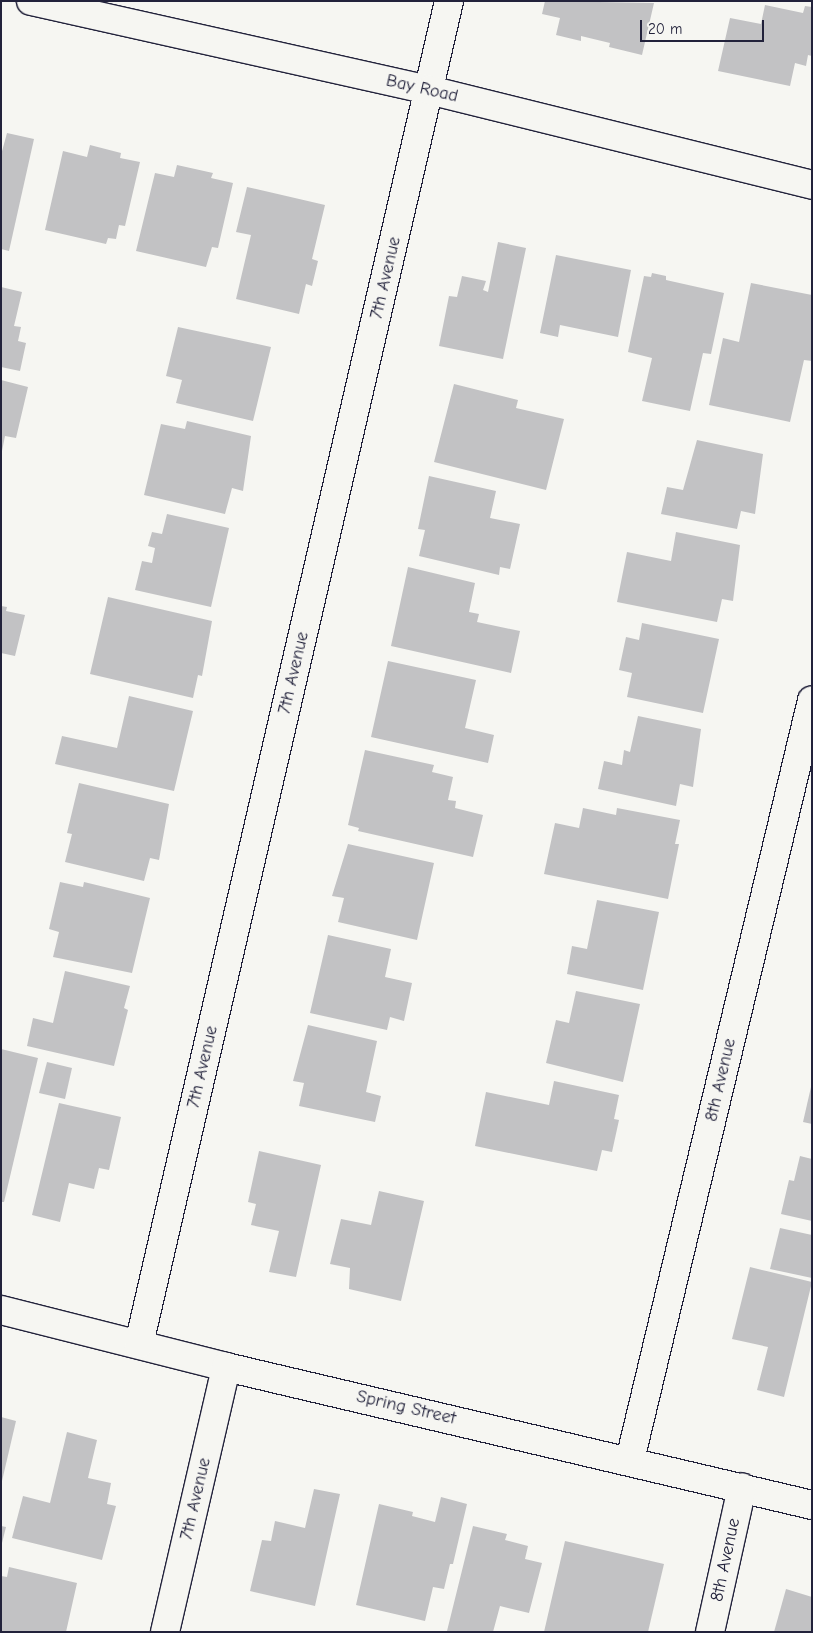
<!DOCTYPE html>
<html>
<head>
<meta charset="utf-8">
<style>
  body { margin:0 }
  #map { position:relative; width:813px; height:1633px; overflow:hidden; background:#f6f6f2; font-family:"Comic Neue",sans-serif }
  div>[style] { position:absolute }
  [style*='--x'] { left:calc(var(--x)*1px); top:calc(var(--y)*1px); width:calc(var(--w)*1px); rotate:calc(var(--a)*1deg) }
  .building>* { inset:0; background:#c2c2c4 }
  .roads { filter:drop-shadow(1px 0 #22223b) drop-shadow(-1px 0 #22223b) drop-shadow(0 1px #22223b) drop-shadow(0 -1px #22223b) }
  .minor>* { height:28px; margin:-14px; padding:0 14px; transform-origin:14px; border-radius:14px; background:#f6f6f2 }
  .tertiary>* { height:28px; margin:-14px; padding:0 14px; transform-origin:14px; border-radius:14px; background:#f6f6f2 }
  span { translate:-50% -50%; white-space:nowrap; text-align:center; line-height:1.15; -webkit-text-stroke:4px #f6f6f2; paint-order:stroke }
  .street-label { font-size:18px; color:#22223b }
  .frame { position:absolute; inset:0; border:2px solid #22223b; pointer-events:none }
  .scale { position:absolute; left:640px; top:20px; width:124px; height:22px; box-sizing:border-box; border:2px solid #22223b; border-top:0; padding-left:6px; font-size:15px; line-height:18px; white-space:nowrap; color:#22223b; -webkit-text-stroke:4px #f6f6f2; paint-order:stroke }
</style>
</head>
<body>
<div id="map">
  <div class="building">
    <i style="clip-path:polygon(545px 1px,654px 3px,642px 55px,609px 47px,610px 43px,581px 36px,581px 41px,556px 35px,560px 18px,542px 14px)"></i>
    <i style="clip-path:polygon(765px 5px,803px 13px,805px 6px,812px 7px,812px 56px,808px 55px,806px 66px,795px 63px,790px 86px,718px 71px,730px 18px,761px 24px)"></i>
    <i style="clip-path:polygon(7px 133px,34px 139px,9px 251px,1px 249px,1px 155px)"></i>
    <i style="clip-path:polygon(90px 145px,121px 153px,120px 158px,140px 162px,125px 226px,119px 225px,116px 239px,108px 238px,106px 244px,45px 230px,63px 151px,87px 157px)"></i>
    <i style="clip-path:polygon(177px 165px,213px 173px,211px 178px,233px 183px,218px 248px,212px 247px,206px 267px,136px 251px,155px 173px,174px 177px)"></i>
    <i style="clip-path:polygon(247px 187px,325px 205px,312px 259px,318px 261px,312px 286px,306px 284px,299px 314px,236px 299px,251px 235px,236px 232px)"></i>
    <i style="clip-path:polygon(498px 242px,526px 248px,503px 359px,439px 346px,449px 296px,457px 297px,462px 276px,486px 281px,483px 290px,488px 292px)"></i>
    <i style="clip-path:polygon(556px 255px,631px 270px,618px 337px,560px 325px,558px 337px,540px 333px)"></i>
    <i style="clip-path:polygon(652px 273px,666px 276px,666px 280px,724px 293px,711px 354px,703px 353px,690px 411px,642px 401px,652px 358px,628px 352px,644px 276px,651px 277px)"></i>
    <i style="clip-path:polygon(751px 283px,812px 295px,812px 361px,804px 360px,790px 422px,709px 405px,723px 338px,739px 342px)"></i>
    <i style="clip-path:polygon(1px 287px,22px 292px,14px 326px,21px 327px,18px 341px,26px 343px,20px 371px,1px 367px)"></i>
    <i style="clip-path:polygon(178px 327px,271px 347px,253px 421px,176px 403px,182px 380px,166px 376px)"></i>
    <i style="clip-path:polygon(1px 380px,28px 387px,16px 438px,5px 436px,2px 451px)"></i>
    <i style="clip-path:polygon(454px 384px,518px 400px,516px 408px,564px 419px,546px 490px,434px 462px)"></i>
    <i style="clip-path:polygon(187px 421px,251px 436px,243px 491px,232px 488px,225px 514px,144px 495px,161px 424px,185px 429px)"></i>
    <i style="clip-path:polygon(697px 440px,763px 454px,755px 514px,741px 511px,737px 529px,661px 514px,667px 487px,683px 490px)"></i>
    <i style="clip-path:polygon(429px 476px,496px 491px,490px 518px,520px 524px,510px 569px,500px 567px,499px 575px,419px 556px,425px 530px,418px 529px)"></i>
    <i style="clip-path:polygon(167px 514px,229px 528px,211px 607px,135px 590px,142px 561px,152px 563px,155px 548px,148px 546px,152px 532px,162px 534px)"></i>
    <i style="clip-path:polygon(676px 532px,740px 545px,733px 601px,722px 599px,717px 622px,617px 602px,627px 552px,671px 561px)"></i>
    <i style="clip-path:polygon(408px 567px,475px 583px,469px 612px,479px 614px,477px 622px,520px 631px,511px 673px,391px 646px)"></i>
    <i style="clip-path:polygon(108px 597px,212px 621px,202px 676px,198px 675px,193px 698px,90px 674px)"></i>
    <i style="clip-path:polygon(1px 606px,7px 607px,6px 611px,25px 615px,15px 656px,1px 653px)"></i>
    <i style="clip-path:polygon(642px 623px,719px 639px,703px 713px,627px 697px,632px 673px,619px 670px,626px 637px,639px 640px)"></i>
    <i style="clip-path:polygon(388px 661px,476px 680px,465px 728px,494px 735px,488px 763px,371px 737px)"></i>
    <i style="clip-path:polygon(129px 696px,193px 711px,174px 791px,55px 764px,62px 736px,117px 748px)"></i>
    <i style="clip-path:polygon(638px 716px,701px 729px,693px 787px,680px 784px,676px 806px,598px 789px,604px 761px,622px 765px,624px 750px,630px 752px)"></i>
    <i style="clip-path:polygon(365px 750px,434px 765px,432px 772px,453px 777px,448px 800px,456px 801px,455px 808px,483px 815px,473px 857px,358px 831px,359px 828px,348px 825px)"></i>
    <i style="clip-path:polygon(79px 783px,169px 804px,159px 860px,150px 858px,144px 881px,65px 862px,72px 834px,67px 833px)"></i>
    <i style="clip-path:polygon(583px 808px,616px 815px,617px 808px,680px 820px,675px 844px,679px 844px,668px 899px,544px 874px,555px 823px,579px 828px)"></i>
    <i style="clip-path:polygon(348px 844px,434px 863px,417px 940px,338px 922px,344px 898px,332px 896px)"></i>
    <i style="clip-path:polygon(60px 882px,83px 887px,84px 882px,150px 898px,132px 973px,53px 957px,59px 932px,49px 929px)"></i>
    <i style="clip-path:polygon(597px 900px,659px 912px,643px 990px,567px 974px,572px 946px,587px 949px)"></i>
    <i style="clip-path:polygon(328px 935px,391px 949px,385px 977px,412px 983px,404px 1021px,390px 1017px,387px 1030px,310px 1013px)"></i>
    <i style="clip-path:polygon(65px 971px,130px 986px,124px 1008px,128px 1010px,114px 1066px,27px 1046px,33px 1018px,53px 1023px)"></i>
    <i style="clip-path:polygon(576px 991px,640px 1004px,623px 1082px,546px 1063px,556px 1020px,569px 1023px)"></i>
    <i style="clip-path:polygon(308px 1025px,377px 1041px,366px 1092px,381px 1096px,375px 1122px,299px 1106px,304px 1083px,293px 1081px)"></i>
    <i style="clip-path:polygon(1px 1049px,38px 1058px,4px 1202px,1px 1202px)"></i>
    <i style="clip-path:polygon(47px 1062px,72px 1068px,65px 1099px,39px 1093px)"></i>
    <i style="clip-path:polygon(554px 1081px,619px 1095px,614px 1119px,619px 1120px,612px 1152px,602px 1150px,597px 1171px,475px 1146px,486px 1092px,549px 1105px)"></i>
    <i style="clip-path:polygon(811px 1087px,812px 1087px,812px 1124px,803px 1122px)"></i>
    <i style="clip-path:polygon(59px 1103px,121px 1117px,109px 1170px,99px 1168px,94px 1189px,69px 1183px,60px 1222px,32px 1215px)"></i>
    <i style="clip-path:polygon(259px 1151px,321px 1165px,296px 1277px,269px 1272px,279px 1231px,251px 1225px,256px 1204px,248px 1202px)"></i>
    <i style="clip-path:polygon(800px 1156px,812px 1159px,812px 1221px,781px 1214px,789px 1180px,794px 1181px)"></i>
    <i style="clip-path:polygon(379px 1191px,424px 1201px,401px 1301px,349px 1289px,350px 1268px,330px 1264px,341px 1219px,371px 1225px)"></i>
    <i style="clip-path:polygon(780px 1228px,812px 1235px,812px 1278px,770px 1269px)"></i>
    <i style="clip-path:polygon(750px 1267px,812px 1282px,784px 1397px,757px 1390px,768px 1347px,732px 1339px)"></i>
    <i style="clip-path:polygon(1px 1417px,16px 1421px,2px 1481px,1px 1481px)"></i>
    <i style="clip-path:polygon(67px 1432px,97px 1440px,88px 1478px,111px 1483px,107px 1504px,116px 1506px,102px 1560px,12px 1538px,23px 1496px,50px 1503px)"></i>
    <i style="clip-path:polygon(314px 1489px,340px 1494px,315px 1606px,250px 1591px,262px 1540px,271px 1541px,275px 1521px,305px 1528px)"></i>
    <i style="clip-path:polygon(441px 1497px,467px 1504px,453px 1564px,450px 1564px,444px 1589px,433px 1587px,425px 1621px,356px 1605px,379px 1504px,413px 1512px,412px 1516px,435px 1522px)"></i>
    <i style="clip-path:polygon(1px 1526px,6px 1527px,2px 1543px,1px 1543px)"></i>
    <i style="clip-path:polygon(473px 1526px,507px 1534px,505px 1540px,528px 1546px,525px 1559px,542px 1563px,529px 1613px,500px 1606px,493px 1632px,452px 1632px,447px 1631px)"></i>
    <i style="clip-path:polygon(565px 1541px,664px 1564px,648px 1632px,544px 1632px)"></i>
    <i style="clip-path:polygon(9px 1567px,77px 1583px,66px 1632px,1px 1632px,1px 1576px,7px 1577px)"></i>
    <i style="clip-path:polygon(786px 1589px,812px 1597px,812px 1632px,774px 1632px)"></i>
  </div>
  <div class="roads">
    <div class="minor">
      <i style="--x:1;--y:1310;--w:232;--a:14.2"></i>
      <i style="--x:226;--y:1367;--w:602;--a:13.25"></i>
      <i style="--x:139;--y:1344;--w:1378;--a:-77"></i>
      <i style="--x:630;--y:1460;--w:781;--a:-76.53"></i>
      <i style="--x:165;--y:1632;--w:272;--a:-77"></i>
      <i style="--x:710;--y:1632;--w:148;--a:-77.5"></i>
    </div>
    <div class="tertiary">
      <i style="--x:31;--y:1;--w:408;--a:12.6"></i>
      <i style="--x:429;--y:90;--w:395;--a:13.9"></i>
    </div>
  </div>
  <div class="street-label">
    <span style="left:422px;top:89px;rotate:13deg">Bay Road</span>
    <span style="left:386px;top:278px;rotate:-77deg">7th Avenue</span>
    <span style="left:294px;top:673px;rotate:-77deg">7th Avenue</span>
    <span style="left:203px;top:1067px;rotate:-77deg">7th Avenue</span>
    <span style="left:721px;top:1080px;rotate:-77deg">8th Avenue</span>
    <span style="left:406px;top:1408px;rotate:13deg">Spring Street</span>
    <span style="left:196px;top:1499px;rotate:-77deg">7th Avenue</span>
    <span style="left:726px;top:1560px;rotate:-78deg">8th Avenue</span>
  </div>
  <div class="frame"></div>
  <div class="scale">20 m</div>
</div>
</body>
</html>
